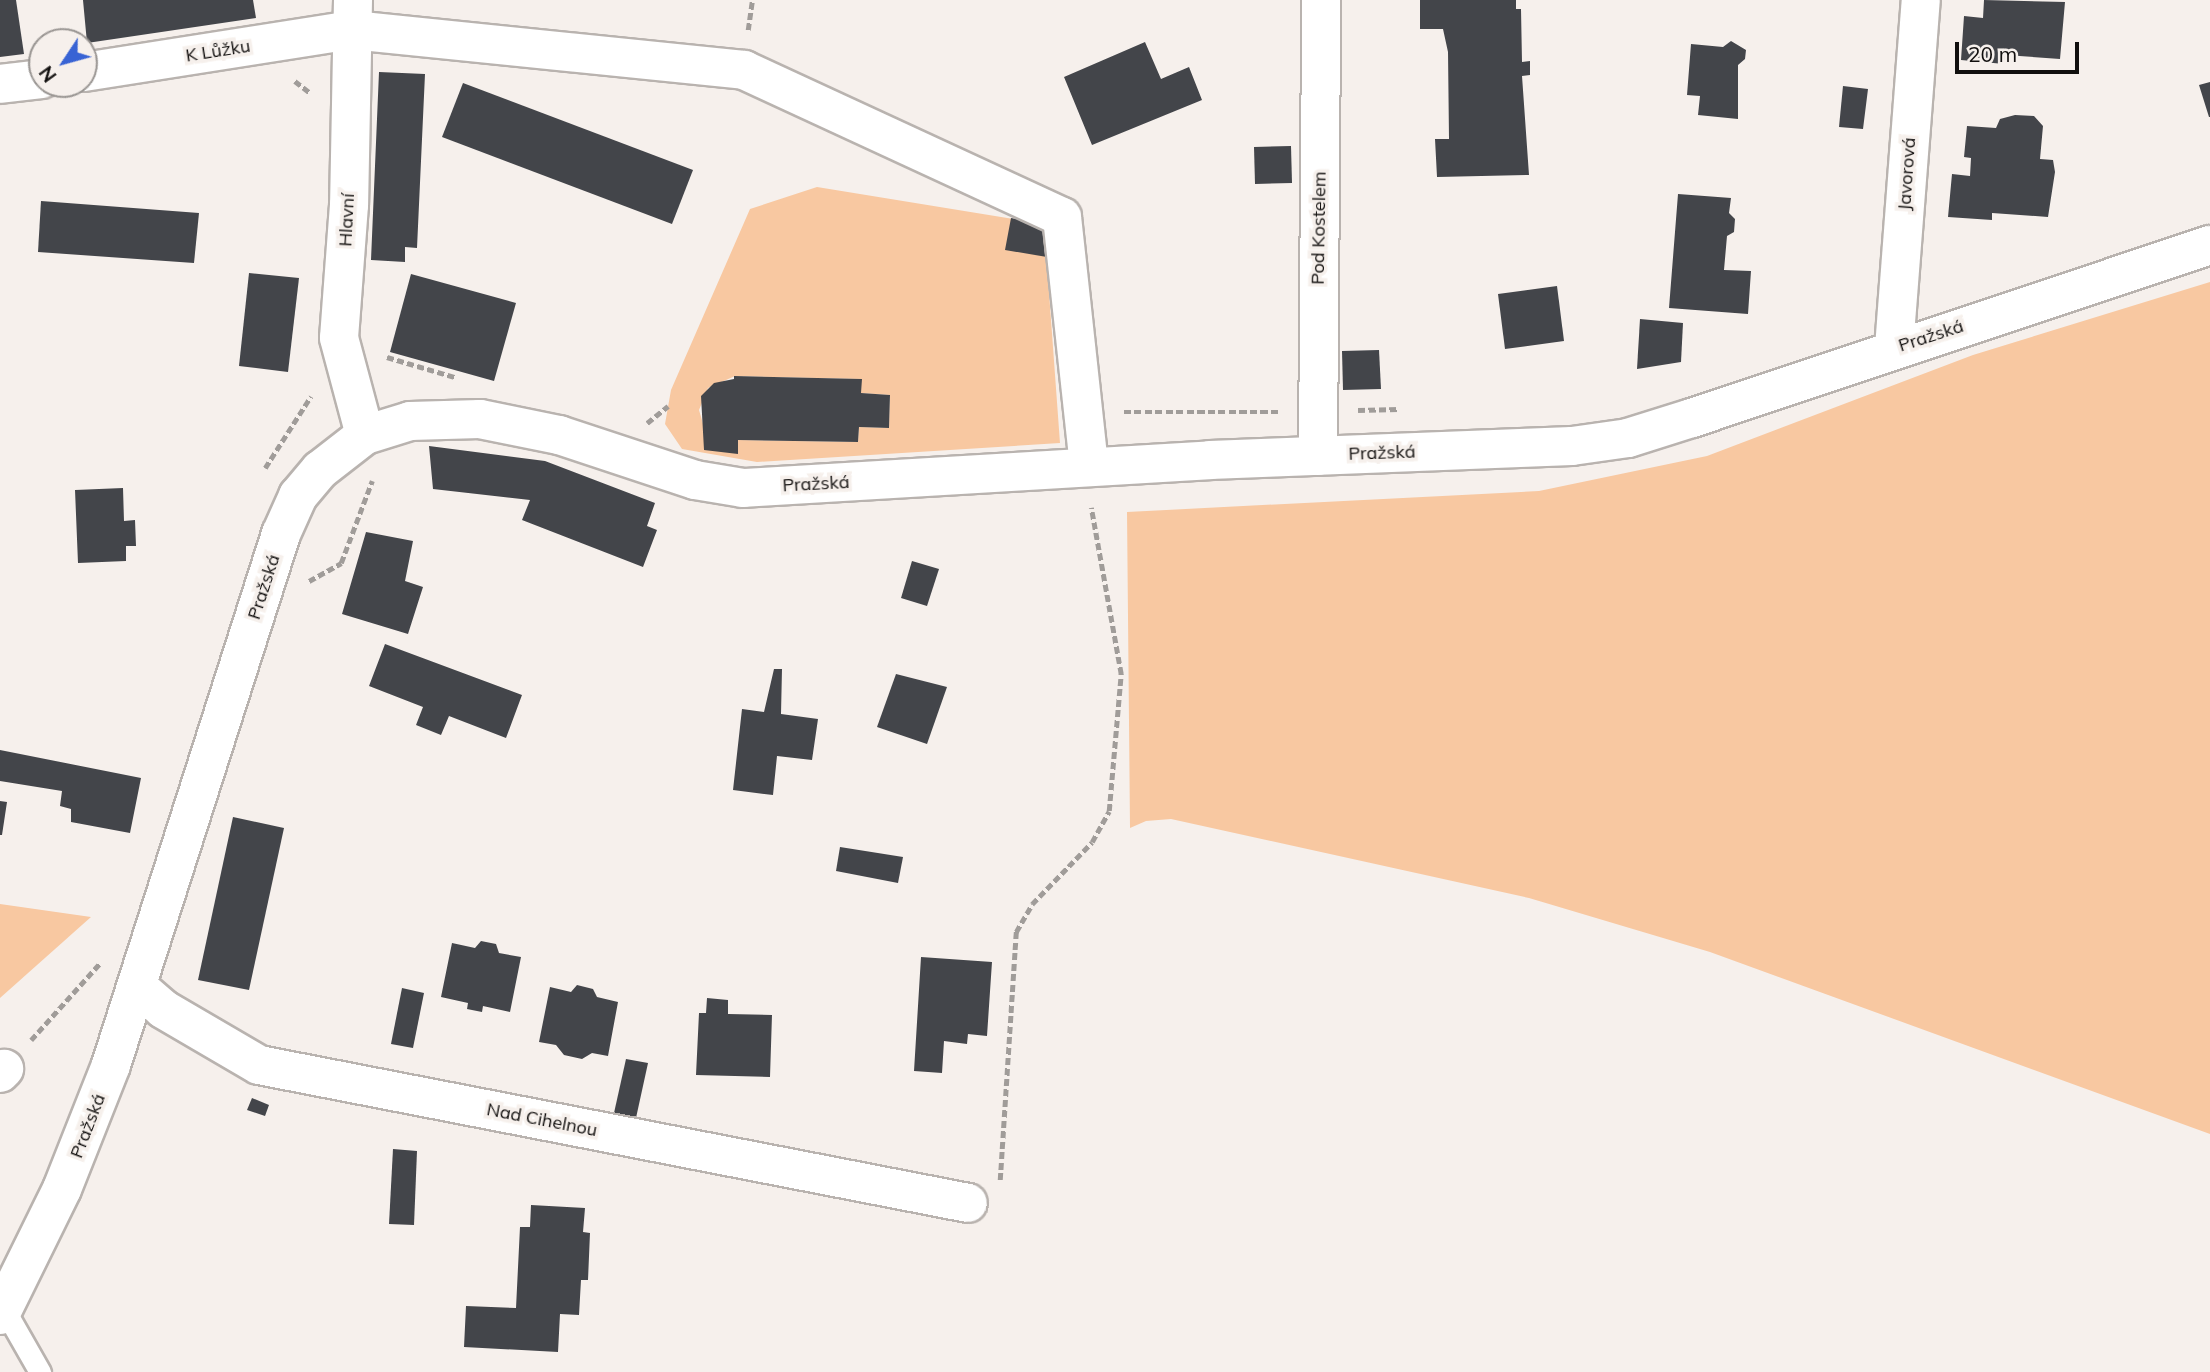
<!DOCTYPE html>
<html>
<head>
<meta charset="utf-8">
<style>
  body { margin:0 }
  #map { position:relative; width:2210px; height:1372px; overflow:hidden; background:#f6f0ec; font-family:Mulish,sans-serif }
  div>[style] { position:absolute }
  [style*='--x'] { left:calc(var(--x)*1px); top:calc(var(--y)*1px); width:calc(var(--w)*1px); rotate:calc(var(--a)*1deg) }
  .green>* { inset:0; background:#f8c8a1 }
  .building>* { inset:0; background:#43454a }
  .path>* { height:4.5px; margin-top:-2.25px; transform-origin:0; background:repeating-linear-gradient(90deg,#a09c99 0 7px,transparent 0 10.5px) }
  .roads { filter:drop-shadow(2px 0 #b9b3af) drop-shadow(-2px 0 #b9b3af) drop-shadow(0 2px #b9b3af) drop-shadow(0 -2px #b9b3af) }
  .lane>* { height:21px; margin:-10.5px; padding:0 10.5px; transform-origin:10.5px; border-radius:10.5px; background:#fff }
  .street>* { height:38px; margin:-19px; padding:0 19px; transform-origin:19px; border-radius:19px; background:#fff }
  .secondary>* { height:38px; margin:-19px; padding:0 19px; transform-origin:19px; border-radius:19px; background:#fff }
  span { translate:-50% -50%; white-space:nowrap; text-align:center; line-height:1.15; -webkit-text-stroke:7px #f6f0ec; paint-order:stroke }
  .street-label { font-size:18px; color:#110f0e }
  .north { position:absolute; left:28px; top:28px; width:70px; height:70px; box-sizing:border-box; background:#f6f0ec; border:2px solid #9a9693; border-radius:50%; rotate:234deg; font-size:19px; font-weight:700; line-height:28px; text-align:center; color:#110f0e }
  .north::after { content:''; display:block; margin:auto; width:24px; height:32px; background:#3863d4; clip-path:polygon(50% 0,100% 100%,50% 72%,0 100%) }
  .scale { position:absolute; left:1955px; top:42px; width:124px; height:32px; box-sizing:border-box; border:4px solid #110f0e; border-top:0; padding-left:9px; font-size:21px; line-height:24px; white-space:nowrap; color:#110f0e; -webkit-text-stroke:5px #f6f0ec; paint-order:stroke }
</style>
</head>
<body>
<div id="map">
  <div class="green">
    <i style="clip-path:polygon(evenodd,817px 187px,1044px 224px,1060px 443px,757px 462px,682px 449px,665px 424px,671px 390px,750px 209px,817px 187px,735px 376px,861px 379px,861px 393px,890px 395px,889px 428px,859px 427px,858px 442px,738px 440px,738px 454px,704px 427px,699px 410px,708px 388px,735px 376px)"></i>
    <i style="clip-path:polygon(2210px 282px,2210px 1134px,1710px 952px,1529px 898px,1171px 819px,1146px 821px,1130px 828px,1127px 512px,1539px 491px,1707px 456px,1973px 355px)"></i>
    <i style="clip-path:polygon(0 904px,91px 917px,0 998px)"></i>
  </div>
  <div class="building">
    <i style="clip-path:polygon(0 0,16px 0,24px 54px,0 57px)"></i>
    <i style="clip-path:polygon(83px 0,253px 0,256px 18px,87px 43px)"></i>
    <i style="clip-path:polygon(1420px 0,1516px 0,1516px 9px,1521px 9px,1522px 62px,1530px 61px,1530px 75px,1522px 76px,1529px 175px,1437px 177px,1435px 139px,1449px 139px,1448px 52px,1443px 29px,1420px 29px)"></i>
    <i style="clip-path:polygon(1984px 0,2065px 2px,2060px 59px,2005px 55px,2004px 64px,1961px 60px,1964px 16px,1983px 18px)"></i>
    <i style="clip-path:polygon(1731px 41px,1746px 50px,1745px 59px,1738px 65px,1738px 119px,1698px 115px,1700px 96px,1687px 95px,1691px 44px,1723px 47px)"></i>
    <i style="clip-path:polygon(1145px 42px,1161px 79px,1189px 67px,1202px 100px,1092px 145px,1064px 77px)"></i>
    <i style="clip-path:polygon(379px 72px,425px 74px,417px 248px,405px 247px,405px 262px,371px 260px)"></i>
    <i style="clip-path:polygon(2210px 82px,2210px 117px,2209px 117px,2199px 85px)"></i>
    <i style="clip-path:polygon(463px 83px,693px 170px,672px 224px,442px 137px)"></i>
    <i style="clip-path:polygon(1843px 86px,1868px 89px,1863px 129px,1839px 127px)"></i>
    <i style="clip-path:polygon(2015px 115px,2034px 116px,2043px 126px,2040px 159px,2053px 160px,2055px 172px,2048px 217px,1992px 213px,1992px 220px,1948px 217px,1952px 174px,1970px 176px,1971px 158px,1964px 157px,1967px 126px,1996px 128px,2000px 119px)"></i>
    <i style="clip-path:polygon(1291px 146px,1292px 183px,1255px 184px,1254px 147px)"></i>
    <i style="clip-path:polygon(1678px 194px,1731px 198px,1729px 213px,1735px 219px,1734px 232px,1727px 236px,1724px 270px,1751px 271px,1748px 314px,1669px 308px)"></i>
    <i style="clip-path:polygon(41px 201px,199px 213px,194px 263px,38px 252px)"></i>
    <i style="clip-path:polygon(1011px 218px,1044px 224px,1047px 257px,1005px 250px)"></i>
    <i style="clip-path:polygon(249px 273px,299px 278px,288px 372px,239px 366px)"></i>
    <i style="clip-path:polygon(411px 274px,516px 303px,494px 381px,390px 352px)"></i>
    <i style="clip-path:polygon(1557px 286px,1564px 341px,1505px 349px,1498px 294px)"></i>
    <i style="clip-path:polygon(1640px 319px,1683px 323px,1681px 362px,1637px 369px)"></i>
    <i style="clip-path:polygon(1379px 350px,1381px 389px,1343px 390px,1342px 351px)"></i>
    <i style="clip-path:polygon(734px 376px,862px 379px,861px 393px,890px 395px,889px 428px,859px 427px,858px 442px,738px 440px,738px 454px,704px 450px,701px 396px,714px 383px,734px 379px)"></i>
    <i style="clip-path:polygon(429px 446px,545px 461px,655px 503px,647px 526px,657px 530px,643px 567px,522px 520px,530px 500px,433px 489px)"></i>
    <i style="clip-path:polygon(123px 488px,124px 521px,135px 520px,136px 546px,126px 546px,126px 561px,78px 563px,75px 490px)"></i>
    <i style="clip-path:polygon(366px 532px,413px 541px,405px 581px,423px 587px,408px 634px,342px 614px)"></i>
    <i style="clip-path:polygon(912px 561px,939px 569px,927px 606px,901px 598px)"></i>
    <i style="clip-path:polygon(385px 644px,522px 695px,506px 738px,449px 716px,441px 735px,416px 725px,423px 707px,369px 686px)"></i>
    <i style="clip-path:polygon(774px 669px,782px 669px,781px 714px,818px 719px,812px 760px,777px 756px,773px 795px,733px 790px,742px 709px,764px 712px)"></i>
    <i style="clip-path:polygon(896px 674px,947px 687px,927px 744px,877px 727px)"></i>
    <i style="clip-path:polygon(0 750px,141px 778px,130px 833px,71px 822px,71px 809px,60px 806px,62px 791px,0 781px)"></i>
    <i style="clip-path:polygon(0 801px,7px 802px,2px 835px,0 835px)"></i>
    <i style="clip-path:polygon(233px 817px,284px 828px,249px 990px,198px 980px)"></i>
    <i style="clip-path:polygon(840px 847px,903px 857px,898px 883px,836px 871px)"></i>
    <i style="clip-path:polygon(481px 941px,496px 944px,499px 953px,521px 957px,510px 1012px,483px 1006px,482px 1012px,467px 1009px,468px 1003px,441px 997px,452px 943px,475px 948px)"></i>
    <i style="clip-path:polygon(921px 957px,992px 962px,987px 1036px,968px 1034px,967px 1044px,944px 1041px,942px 1073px,914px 1071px)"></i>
    <i style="clip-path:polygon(577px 985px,593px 989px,597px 997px,618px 1002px,608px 1056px,592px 1053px,582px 1059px,564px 1055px,556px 1045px,539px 1042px,550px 987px,571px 992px)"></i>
    <i style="clip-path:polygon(402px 988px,424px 993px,413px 1048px,391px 1044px)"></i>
    <i style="clip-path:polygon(707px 998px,728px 1000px,728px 1014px,772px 1015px,770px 1077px,696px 1075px,699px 1013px,706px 1013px)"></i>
    <i style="clip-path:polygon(626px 1059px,648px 1063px,636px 1118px,614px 1113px)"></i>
    <i style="clip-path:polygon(252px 1098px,269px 1105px,265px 1116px,247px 1110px)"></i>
    <i style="clip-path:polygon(393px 1149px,417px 1151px,414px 1225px,389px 1224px)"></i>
    <i style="clip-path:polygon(531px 1205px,585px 1208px,583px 1232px,590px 1233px,588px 1280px,581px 1280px,579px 1315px,560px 1314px,558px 1352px,464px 1347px,466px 1306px,516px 1308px,520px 1227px,530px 1227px)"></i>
  </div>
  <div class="path">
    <i style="--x:748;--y:30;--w:30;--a:-82"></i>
    <i style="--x:295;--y:81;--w:18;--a:38"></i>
    <i style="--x:387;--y:357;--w:71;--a:16.4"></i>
    <i style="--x:1358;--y:410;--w:41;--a:-1.4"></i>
    <i style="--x:1124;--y:412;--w:156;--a:0"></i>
    <i style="--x:647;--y:423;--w:27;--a:-39"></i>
    <i style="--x:265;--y:468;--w:85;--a:-57.4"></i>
    <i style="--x:309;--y:581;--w:37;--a:-29"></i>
    <i style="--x:341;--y:563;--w:88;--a:-69.3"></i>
    <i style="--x:31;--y:1040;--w:103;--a:-48.1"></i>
    <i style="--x:1000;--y:1180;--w:249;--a:-86.3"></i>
    <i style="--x:1016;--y:932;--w:32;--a:-60"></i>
    <i style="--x:1032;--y:904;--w:86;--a:-45.9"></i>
    <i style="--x:1092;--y:842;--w:35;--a:-61"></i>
    <i style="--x:1109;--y:811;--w:138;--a:-85"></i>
    <i style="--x:1121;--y:674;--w:169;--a:-100.2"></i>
  </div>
  <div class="roads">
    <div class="lane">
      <i style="--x:4;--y:1309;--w:73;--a:60.3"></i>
    </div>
    <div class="street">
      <i style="--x:353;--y:0;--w:205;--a:91.1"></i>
      <i style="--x:349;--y:205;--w:133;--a:94.3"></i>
      <i style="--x:339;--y:338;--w:100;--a:75"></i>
      <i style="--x:84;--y:72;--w:271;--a:-8.9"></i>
      <i style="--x:352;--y:30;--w:394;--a:5.8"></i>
      <i style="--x:744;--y:70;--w:350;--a:24.8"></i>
      <i style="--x:1062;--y:217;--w:251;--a:83.8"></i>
      <i style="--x:0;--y:84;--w:42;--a:-6.8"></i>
      <i style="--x:1894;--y:348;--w:349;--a:-85.6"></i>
      <i style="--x:1318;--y:456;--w:456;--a:-89.6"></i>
      <i style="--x:138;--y:987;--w:33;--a:41"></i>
      <i style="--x:163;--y:1009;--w:111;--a:30.3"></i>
      <i style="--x:259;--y:1065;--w:722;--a:11.01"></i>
      <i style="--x:0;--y:1073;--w:6;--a:-45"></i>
    </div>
    <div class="secondary">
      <i style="--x:0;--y:1315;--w:140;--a:-63.8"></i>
      <i style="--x:62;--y:1189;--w:133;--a:-68.4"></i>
      <i style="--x:111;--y:1065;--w:558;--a:-72.25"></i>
      <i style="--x:281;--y:534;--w:42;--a:-65.9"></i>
      <i style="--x:298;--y:496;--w:34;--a:-50"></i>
      <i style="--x:320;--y:470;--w:57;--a:-37.9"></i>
      <i style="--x:365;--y:435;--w:47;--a:-17.3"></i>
      <i style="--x:410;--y:421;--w:70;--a:-1.6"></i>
      <i style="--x:480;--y:419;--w:81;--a:11.4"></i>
      <i style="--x:559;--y:435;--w:143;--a:18.3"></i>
      <i style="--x:695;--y:480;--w:49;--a:9.5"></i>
      <i style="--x:743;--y:488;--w:468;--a:-3.4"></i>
      <i style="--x:1210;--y:460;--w:362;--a:-2.2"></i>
      <i style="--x:1572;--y:446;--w:57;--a:-8.1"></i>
      <i style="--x:1628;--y:438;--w:67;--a:-17.4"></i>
      <i style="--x:1692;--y:418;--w:546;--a:-18.47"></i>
    </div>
  </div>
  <div class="street-label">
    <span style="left:218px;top:51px;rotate:-9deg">K Lůžku</span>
    <span style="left:1907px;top:174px;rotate:-86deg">Javorová</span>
    <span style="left:347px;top:220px;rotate:-87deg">Hlavní</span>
    <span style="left:1319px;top:228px;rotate:-89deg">Pod Kostelem</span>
    <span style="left:1931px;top:336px;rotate:-18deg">Pražská</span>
    <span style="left:1382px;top:453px;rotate:-2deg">Pražská</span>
    <span style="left:816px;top:484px;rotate:-3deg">Pražská</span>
    <span style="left:264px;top:587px;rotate:-72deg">Pražská</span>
    <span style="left:542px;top:1120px;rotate:11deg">Nad Cihelnou</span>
    <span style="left:88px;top:1126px;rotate:-69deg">Pražská</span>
  </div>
  <div class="north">N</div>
  <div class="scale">20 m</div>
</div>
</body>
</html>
